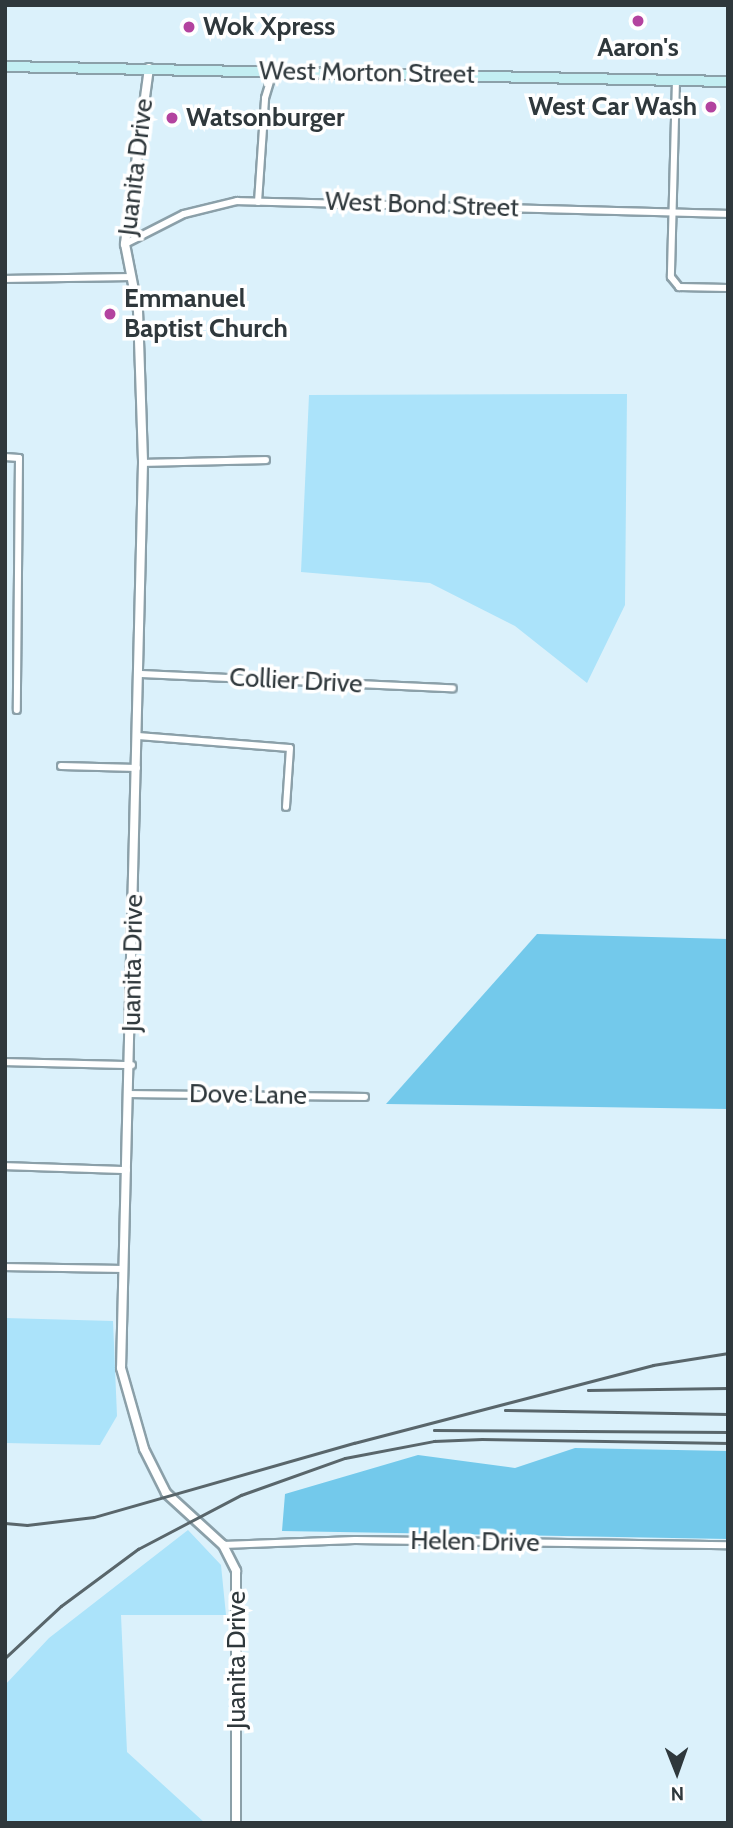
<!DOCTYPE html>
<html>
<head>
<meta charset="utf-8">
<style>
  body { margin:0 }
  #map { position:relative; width:733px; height:1828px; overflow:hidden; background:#dbf1fb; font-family:Cabin,sans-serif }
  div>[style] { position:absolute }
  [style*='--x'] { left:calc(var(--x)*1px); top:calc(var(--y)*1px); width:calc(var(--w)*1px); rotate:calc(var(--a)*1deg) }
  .green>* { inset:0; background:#abe3fa }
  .forest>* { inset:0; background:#73c9eb }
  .roads { filter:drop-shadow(2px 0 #8ba0a9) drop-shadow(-2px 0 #8ba0a9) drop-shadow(0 2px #8ba0a9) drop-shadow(0 -2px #8ba0a9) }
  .minor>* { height:6px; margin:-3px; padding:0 3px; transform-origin:3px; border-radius:3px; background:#fff }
  .tertiary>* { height:8px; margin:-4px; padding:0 4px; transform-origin:4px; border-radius:4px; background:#fff }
  .secondary>* { height:9px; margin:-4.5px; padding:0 4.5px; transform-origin:4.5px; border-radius:4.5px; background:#c3eef2 }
  .rail>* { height:2.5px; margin:-1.25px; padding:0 1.25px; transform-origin:1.25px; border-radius:1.25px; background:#59666b }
  .dots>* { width:19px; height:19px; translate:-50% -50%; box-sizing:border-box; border:4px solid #fff; border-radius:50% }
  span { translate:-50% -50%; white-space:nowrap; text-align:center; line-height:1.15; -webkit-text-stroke:7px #fff; paint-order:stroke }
  .poi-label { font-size:26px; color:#2f383c; font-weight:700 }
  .left { translate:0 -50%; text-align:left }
  .right { translate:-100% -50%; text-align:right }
  .street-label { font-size:26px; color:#2f383c }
  .frame { position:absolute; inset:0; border:7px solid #2f383c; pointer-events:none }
  .north { position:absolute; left:642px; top:1737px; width:70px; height:70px; -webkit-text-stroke:5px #fff; paint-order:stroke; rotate:179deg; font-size:19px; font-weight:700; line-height:28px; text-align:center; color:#2f383c }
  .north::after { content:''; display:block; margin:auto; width:24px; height:32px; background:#2f383c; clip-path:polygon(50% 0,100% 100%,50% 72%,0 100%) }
</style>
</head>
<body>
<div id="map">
  <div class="green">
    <i style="clip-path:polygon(627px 394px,625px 605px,587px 683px,515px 626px,430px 583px,301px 572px,309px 395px)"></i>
    <i style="clip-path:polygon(5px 1318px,113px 1321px,117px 1416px,100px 1445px,5px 1443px)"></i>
    <i style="clip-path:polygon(188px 1530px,221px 1565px,226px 1615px,121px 1615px,127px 1752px,205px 1823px,5px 1823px,5px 1685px,49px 1638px)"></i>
  </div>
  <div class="forest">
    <i style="clip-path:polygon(537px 934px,728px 939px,728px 1109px,386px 1104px)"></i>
    <i style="clip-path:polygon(575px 1448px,728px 1451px,728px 1539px,282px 1531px,285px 1494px,418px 1455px,515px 1468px)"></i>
  </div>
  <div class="roads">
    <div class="minor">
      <i style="--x:676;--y:80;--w:197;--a:91.5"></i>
      <i style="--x:671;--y:277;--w:13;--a:51"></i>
      <i style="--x:679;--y:287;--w:49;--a:1.2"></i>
      <i style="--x:258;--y:202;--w:104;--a:-86.1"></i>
      <i style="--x:265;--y:98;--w:28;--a:-73"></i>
      <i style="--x:125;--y:244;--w:66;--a:-27"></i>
      <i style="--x:184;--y:214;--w:55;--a:-13.8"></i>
      <i style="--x:237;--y:201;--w:491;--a:1.5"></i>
      <i style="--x:5;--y:279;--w:125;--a:-0.9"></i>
      <i style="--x:5;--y:457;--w:14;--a:4"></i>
      <i style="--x:19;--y:458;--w:252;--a:90.5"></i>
      <i style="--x:143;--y:463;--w:123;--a:-1.4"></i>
      <i style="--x:139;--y:674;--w:314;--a:2.6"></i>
      <i style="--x:138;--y:736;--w:152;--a:4.5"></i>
      <i style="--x:290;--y:748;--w:59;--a:93.9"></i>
      <i style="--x:61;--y:766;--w:76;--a:1.5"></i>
      <i style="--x:5;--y:1062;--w:127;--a:1.4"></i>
      <i style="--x:130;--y:1094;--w:235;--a:0.7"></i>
      <i style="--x:5;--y:1166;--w:122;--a:1.9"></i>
      <i style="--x:5;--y:1267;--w:116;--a:1"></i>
      <i style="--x:223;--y:1545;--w:132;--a:-2.2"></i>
      <i style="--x:355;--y:1540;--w:373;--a:0.8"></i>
    </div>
    <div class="tertiary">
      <i style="--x:149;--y:68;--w:178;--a:97.8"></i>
      <i style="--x:125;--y:244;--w:67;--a:78.9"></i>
      <i style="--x:138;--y:310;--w:153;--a:88.1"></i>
      <i style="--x:143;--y:463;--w:905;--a:91.39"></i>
      <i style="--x:121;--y:1368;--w:84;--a:74.1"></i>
      <i style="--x:144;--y:1449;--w:49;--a:63.4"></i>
      <i style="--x:166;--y:1493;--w:77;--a:42.4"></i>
      <i style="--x:223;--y:1545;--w:29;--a:63"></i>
      <i style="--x:236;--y:1571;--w:252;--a:90"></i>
    </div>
    <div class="secondary">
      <i style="--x:5;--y:66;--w:723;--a:1.19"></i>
    </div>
  </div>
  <div class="rail">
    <i style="--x:588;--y:1390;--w:140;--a:-0.8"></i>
    <i style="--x:505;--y:1410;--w:223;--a:1"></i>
    <i style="--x:434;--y:1430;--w:294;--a:0.4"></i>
    <i style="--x:5;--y:1523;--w:22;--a:5"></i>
    <i style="--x:27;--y:1525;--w:67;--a:-6.8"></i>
    <i style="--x:94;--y:1517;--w:270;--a:-15.9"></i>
    <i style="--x:354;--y:1443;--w:309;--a:-14.6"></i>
    <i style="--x:653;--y:1365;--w:76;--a:-9.1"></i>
    <i style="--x:5;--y:1658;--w:76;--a:-42.9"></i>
    <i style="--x:61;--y:1606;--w:96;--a:-36.5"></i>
    <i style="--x:138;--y:1549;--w:116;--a:-27.7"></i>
    <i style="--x:241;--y:1495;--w:110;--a:-19.6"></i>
    <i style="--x:345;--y:1458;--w:91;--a:-10.8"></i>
    <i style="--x:434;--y:1441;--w:48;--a:-2.4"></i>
    <i style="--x:482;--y:1439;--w:246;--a:0.9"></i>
  </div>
  <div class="dots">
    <i style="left:638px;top:21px;background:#b3439f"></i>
    <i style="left:189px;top:27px;background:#b3439f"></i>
    <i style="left:711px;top:107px;background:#b3439f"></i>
    <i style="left:172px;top:118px;background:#b3439f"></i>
    <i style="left:110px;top:314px;background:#b3439f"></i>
  </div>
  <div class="poi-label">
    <span class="left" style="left:203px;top:27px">Wok Xpress</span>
    <span style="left:638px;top:48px">Aaron's</span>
    <span class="right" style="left:697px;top:107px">West Car Wash</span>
    <span class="left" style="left:186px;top:118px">Watsonburger</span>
    <span class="left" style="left:124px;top:314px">Emmanuel<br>Baptist Church</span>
  </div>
  <div class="street-label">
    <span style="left:367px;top:73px;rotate:1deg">West Morton Street</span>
    <span style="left:136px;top:167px;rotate:-83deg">Juanita Drive</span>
    <span style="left:422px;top:205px;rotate:2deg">West Bond Street</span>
    <span style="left:296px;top:681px;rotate:3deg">Collier Drive</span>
    <span style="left:133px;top:963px;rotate:-89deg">Juanita Drive</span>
    <span style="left:248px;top:1095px;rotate:1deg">Dove Lane</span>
    <span style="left:475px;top:1542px;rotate:1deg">Helen Drive</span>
    <span style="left:237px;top:1660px;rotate:-90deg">Juanita Drive</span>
  </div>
  <div class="frame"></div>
  <div class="north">N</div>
</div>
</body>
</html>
